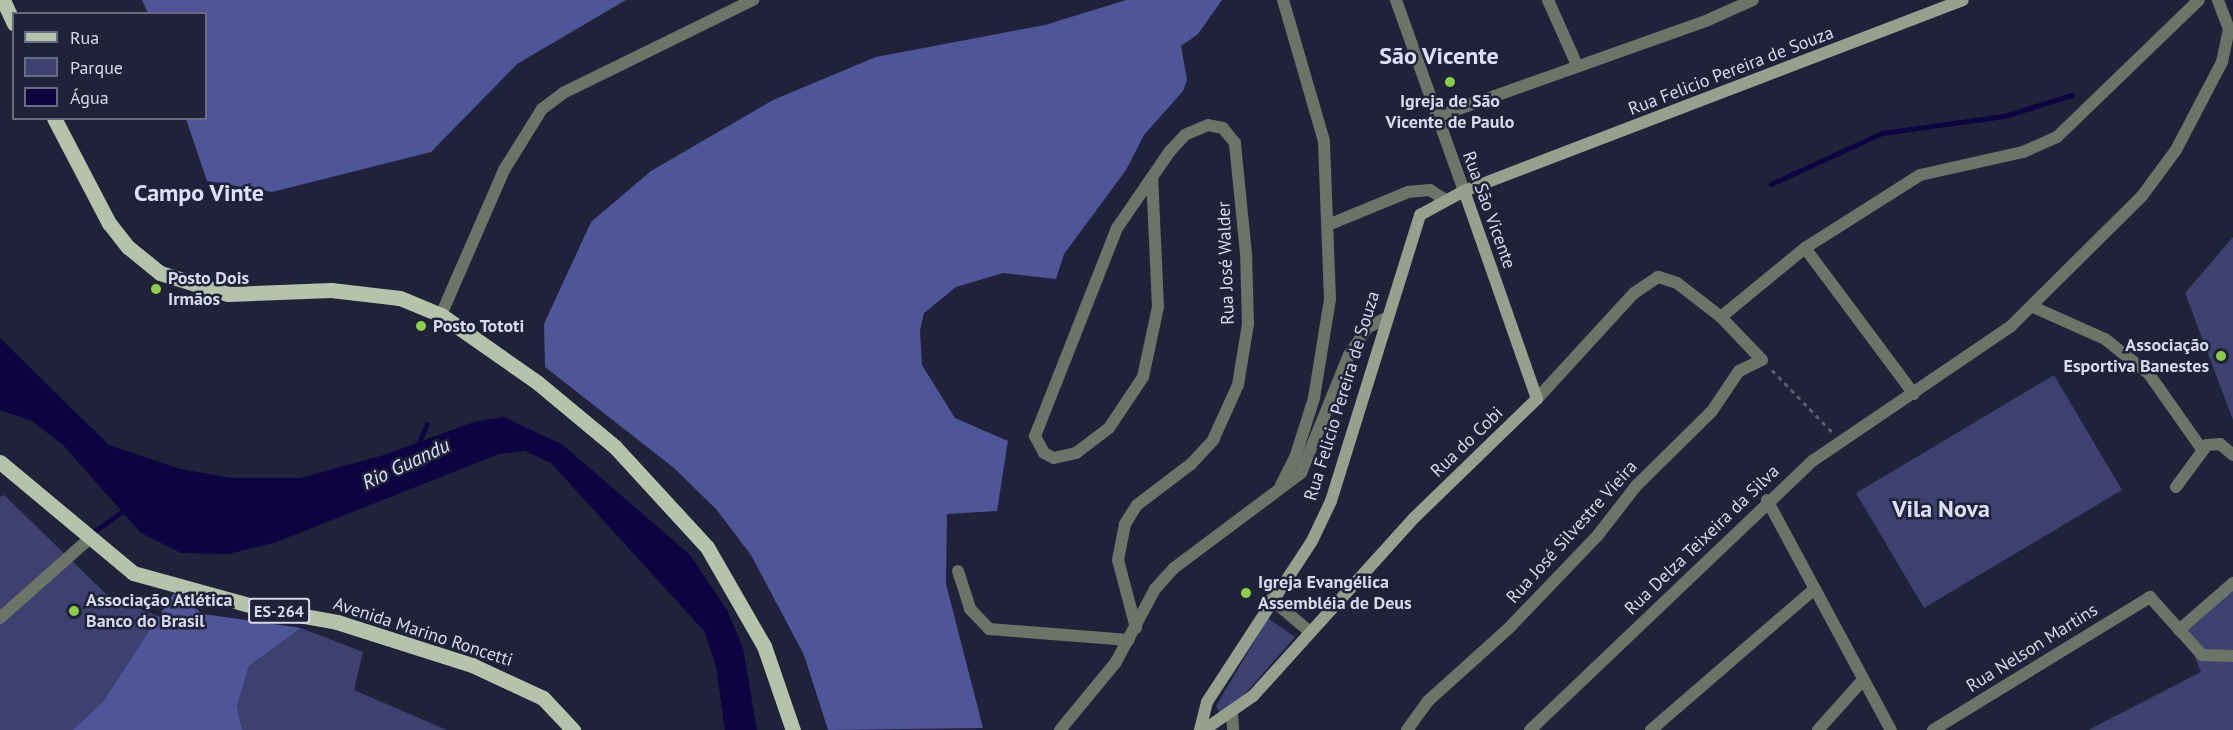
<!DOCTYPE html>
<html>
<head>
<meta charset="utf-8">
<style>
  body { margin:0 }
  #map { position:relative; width:2233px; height:730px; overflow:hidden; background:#1f2239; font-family:"PT Sans",sans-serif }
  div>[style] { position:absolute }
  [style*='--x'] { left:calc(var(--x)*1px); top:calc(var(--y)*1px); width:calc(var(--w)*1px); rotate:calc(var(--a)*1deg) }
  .green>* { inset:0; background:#3c416f }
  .forest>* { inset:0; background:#4f5599 }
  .water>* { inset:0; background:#0d0341 }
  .stream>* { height:5px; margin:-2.5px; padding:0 2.5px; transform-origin:2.5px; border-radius:2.5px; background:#0d0341 }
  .path>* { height:3px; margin-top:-1.5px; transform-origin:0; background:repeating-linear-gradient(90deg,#595c71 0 4.5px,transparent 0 9px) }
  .minor>* { height:12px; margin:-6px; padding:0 6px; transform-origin:6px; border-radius:6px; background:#6c7367 }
  .secondary>* { height:12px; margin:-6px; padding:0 6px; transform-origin:6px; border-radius:6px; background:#96a08d }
  .primary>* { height:15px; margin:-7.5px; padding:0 7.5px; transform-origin:7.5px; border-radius:7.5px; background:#b5c3ab }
  .dots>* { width:16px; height:16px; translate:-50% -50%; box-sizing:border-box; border:3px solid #1f2239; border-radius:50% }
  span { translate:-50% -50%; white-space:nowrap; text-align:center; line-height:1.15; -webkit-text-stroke:5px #1f2239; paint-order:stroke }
  .shield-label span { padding:2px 4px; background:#1f2239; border:2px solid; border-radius:4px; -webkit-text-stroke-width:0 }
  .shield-label { font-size:16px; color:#d7daea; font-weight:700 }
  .street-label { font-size:18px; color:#d7daea }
  .poi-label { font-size:18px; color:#d7daea; font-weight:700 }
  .left { translate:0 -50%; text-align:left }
  .right { translate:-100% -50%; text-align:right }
  .water-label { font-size:20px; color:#dde1f5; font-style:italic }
  .district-label { font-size:24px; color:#dce0fa; font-weight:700 }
  .legend { position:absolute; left:12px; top:12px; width:195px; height:108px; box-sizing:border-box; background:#1f2239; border:2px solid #696c80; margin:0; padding:8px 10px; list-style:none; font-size:18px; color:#d7daea }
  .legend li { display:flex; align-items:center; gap:12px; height:30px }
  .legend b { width:30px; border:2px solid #696c80 }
</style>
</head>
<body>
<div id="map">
  <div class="green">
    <i style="clip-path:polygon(2233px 237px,2233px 420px,2185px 293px)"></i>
    <i style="clip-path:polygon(2054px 375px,2122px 490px,1924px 608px,1856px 493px)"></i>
    <i style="clip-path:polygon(4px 495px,106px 594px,188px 629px,88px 730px,0 730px,0 497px)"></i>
    <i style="clip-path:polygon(2233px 586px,2233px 730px,2088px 730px,2201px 672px,2184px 631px)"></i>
    <i style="clip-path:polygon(1268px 618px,1295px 637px,1238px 702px,1220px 713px,1216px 706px)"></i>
    <i style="clip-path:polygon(301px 628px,363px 652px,354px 690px,447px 730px,242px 730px,237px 706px,249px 666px)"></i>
  </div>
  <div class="forest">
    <i style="clip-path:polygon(142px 0,626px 0,517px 64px,431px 152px,272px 192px,207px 181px,186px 119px,206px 118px,206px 14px,148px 13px)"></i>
    <i style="clip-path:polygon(1126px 0,1222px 0,1198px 34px,1181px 46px,1187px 80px,1183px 91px,1144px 135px,1126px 170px,1064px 254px,1056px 279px,1003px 273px,956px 287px,924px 313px,920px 330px,922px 365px,955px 418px,1008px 441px,997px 511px,947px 514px,946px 584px,983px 728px,828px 730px,804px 655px,751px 555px,716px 509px,674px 468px,545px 367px,544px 324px,591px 222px,651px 171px,773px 100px,876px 57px,1045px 25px)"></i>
    <i style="clip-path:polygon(174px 593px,203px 614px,301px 628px,249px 666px,237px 706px,242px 730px,73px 730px,103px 702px)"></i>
  </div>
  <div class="water">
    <i style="clip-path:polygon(0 338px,109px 445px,180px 469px,232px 478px,300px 478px,384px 455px,474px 422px,504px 417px,563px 445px,690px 555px,727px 610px,743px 648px,757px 730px,725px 730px,716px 666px,704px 631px,551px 463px,525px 451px,499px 454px,274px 543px,228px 554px,181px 553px,141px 533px,63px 445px,32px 421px,0 410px)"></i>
  </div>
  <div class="stream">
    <i style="--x:1771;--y:184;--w:122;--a:-24.7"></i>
    <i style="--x:1882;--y:133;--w:123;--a:-7.9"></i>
    <i style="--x:2004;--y:116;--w:71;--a:-17.2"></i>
    <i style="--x:417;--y:447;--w:25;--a:-67"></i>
    <i style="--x:92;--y:533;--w:43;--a:-35.5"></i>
  </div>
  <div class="path">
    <i style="--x:1772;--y:370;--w:86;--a:45.9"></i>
  </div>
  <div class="minor">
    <i style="--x:1396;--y:0;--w:203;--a:70.4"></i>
    <i style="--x:1548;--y:0;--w:71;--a:66"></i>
    <i style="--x:1436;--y:117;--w:289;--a:-19.6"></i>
    <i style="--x:1708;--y:20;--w:49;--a:-24"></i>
    <i style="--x:1328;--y:225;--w:87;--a:-22.4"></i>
    <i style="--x:1408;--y:192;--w:22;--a:-5"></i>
    <i style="--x:1430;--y:190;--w:17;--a:33"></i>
    <i style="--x:1805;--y:248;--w:182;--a:53.3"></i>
    <i style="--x:2033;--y:307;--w:79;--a:24"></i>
    <i style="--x:2105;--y:339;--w:56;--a:38.5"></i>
    <i style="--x:2149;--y:374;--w:90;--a:54.9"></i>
    <i style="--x:441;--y:315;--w:158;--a:-66.5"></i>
    <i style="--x:504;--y:170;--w:72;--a:-58.1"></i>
    <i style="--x:542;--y:109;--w:26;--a:-37"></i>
    <i style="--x:563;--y:93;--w:212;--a:-26.1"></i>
    <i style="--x:1721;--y:317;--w:109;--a:-39.4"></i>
    <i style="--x:1805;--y:248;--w:136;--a:-32.4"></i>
    <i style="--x:1920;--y:175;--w:106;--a:-12.6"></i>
    <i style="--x:2023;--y:152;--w:37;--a:-24"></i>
    <i style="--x:2057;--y:137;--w:197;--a:-44"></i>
    <i style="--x:1281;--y:485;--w:30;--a:-63"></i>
    <i style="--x:1295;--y:458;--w:63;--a:-72.4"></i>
    <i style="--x:1314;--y:398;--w:100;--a:-80.8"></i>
    <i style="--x:1330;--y:299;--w:158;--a:-92.2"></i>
    <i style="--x:1324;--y:141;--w:147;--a:-106.2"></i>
    <i style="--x:2176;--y:487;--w:52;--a:-53.6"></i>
    <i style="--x:2207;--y:445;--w:13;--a:-4"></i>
    <i style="--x:2220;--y:444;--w:17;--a:40"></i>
    <i style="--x:1767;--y:500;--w:261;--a:61.7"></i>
    <i style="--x:958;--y:571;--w:40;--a:72"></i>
    <i style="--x:970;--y:609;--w:28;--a:46"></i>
    <i style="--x:989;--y:629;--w:140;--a:4.5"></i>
    <i style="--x:1271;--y:599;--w:51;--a:40.2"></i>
    <i style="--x:0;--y:618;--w:119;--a:-41.6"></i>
    <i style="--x:1136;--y:628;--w:70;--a:-104.8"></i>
    <i style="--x:1118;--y:560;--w:37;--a:-79"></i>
    <i style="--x:1125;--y:524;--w:22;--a:-58"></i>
    <i style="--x:1137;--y:505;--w:68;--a:-37.2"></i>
    <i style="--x:1191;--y:464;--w:33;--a:-47"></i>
    <i style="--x:1213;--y:440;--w:60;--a:-65.6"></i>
    <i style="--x:1238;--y:385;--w:62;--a:-80.7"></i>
    <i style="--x:1248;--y:324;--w:70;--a:-91.6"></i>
    <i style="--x:1246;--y:254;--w:112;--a:-95.7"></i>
    <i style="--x:1235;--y:143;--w:19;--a:-129"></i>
    <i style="--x:1223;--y:128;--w:15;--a:-169"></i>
    <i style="--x:1208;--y:125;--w:25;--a:157"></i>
    <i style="--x:1185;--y:135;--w:22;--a:133"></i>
    <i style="--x:1170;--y:151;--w:93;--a:124.5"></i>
    <i style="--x:1117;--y:228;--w:224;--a:111.5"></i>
    <i style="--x:1035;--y:436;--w:19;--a:62"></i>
    <i style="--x:1044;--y:453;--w:11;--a:27"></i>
    <i style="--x:1054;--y:458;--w:23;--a:-13"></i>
    <i style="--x:1076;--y:453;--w:41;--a:-37.1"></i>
    <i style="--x:1109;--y:428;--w:61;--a:-56.3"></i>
    <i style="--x:1143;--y:377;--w:72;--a:-77.9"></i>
    <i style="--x:1158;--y:307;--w:130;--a:-92.6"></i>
    <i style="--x:2179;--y:630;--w:72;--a:-41"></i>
    <i style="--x:1232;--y:714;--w:16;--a:86"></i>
    <i style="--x:1060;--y:730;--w:88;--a:-50.5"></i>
    <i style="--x:1116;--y:662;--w:83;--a:-61.9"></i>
    <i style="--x:1155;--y:589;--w:28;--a:-48"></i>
    <i style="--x:1174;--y:568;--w:159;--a:-36.8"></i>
    <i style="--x:1301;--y:473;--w:127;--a:-67.9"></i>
    <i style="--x:1349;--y:355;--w:32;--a:-56"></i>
    <i style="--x:1367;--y:328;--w:19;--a:-28"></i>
    <i style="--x:1407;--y:730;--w:36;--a:-54"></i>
    <i style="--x:1428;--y:701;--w:108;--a:-42"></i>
    <i style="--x:1508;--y:629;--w:130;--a:-46.2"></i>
    <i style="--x:1598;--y:535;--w:62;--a:-52.2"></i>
    <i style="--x:1636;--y:486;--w:107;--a:-44.6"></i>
    <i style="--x:1712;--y:411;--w:48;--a:-56"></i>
    <i style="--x:1739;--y:371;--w:25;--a:-26"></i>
    <i style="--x:1762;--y:360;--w:59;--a:-133.6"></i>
    <i style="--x:1721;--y:317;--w:56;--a:-142.3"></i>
    <i style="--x:1677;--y:283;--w:20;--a:-162"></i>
    <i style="--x:1658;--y:277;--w:29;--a:146"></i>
    <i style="--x:1634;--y:293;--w:144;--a:132.5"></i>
    <i style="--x:1530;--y:730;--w:392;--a:-43.6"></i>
    <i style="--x:1814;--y:460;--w:238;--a:-34.2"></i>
    <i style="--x:2011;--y:326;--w:185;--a:-44.8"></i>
    <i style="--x:2142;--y:196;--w:57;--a:-53.5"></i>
    <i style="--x:2176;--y:150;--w:99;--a:-62.4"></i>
    <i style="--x:2222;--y:62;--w:34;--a:-78"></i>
    <i style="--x:2229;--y:29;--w:31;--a:-111"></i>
    <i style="--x:1651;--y:730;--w:214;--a:-40.8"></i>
    <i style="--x:1818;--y:730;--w:66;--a:-48.1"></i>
    <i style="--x:1933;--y:730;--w:255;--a:-31.5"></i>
    <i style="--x:2150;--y:597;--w:78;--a:48.1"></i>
    <i style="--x:2202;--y:655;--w:31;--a:2"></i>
  </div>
  <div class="secondary">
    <i style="--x:1200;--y:730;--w:29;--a:-76"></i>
    <i style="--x:1207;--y:702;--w:192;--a:-56.9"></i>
    <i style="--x:1312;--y:541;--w:44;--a:-64.6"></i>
    <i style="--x:1331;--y:501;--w:300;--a:-72.7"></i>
    <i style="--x:1420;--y:215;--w:50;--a:-28.6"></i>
    <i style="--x:1464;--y:191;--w:534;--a:-20.95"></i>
    <i style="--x:1204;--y:730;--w:60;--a:-34.8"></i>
    <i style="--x:1253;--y:696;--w:240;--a:-47.9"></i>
    <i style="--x:1414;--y:518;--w:171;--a:-44.1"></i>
    <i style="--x:1537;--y:399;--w:220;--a:-109.3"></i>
  </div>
  <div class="primary">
    <i style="--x:3;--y:0;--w:26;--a:65"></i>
    <i style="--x:54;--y:118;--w:119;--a:62.4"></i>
    <i style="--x:109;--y:223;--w:31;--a:52"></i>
    <i style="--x:128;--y:247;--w:41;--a:39.1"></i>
    <i style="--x:160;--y:273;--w:71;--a:17.2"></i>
    <i style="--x:228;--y:294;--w:103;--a:-2.2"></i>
    <i style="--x:331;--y:290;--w:69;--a:6.6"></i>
    <i style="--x:400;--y:298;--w:44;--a:22.5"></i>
    <i style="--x:441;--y:315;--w:118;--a:35"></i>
    <i style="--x:538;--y:383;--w:100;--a:39.7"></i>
    <i style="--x:615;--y:447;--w:136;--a:47.4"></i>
    <i style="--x:707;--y:547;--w:114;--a:60.1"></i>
    <i style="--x:764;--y:646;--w:89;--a:71"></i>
    <i style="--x:0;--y:462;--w:173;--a:39.8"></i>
    <i style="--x:133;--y:573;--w:132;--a:15.4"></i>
    <i style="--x:260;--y:608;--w:78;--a:10.3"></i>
    <i style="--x:337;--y:622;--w:142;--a:17.7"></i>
    <i style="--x:472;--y:665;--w:78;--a:24.9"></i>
    <i style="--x:543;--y:698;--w:44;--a:46.8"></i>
  </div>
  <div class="dots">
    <i style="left:1450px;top:82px;background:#8cce45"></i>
    <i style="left:156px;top:289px;background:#8cce45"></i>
    <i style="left:421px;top:326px;background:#8cce45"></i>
    <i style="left:2221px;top:356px;background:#8cce45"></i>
    <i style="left:1246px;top:593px;background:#8cce45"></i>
    <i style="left:74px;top:611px;background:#8cce45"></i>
  </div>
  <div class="shield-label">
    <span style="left:279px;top:611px">ES-264</span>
  </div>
  <div class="street-label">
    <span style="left:1731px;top:71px;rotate:-21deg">Rua Felicio Pereira de Souza</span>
    <span style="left:1489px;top:210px;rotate:70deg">Rua São Vicente</span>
    <span style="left:1226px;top:263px;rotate:-92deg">Rua José Walder</span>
    <span style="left:1342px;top:396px;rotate:-73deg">Rua Felicio Pereira de Souza</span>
    <span style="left:1467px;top:442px;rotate:-44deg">Rua do Cobi</span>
    <span style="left:1572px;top:532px;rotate:-48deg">Rua José Silvestre Vieira</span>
    <span style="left:1702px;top:540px;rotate:-44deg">Rua Delza Teixeira da Silva</span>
    <span style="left:423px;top:632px;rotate:18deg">Avenida Marino Roncetti</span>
    <span style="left:2032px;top:648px;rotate:-32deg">Rua Nelson Martins</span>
  </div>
  <div class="poi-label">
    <span style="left:1450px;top:112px">Igreja de São<br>Vicente de Paulo</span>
    <span class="left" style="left:168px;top:289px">Posto Dois<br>Irmãos</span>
    <span class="left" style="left:433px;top:326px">Posto Tototi</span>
    <span class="right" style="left:2209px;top:356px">Associação<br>Esportiva Banestes</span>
    <span class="left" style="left:1258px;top:593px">Igreja Evangélica<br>Assembléia de Deus</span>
    <span class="left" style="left:86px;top:611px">Associação Atlética<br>Banco do Brasil</span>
  </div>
  <div class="water-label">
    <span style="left:406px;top:464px;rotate:-25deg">Rio Guandu</span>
  </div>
  <div class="district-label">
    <span style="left:1439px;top:56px">São Vicente</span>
    <span style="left:199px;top:193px">Campo Vinte</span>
    <span style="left:1941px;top:509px">Vila Nova</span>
  </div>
  <ul class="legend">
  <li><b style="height:8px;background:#b5c3ab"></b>Rua</li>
  <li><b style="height:16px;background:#3c416f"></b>Parque</li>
  <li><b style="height:16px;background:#0d0341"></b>Água</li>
  </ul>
</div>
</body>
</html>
